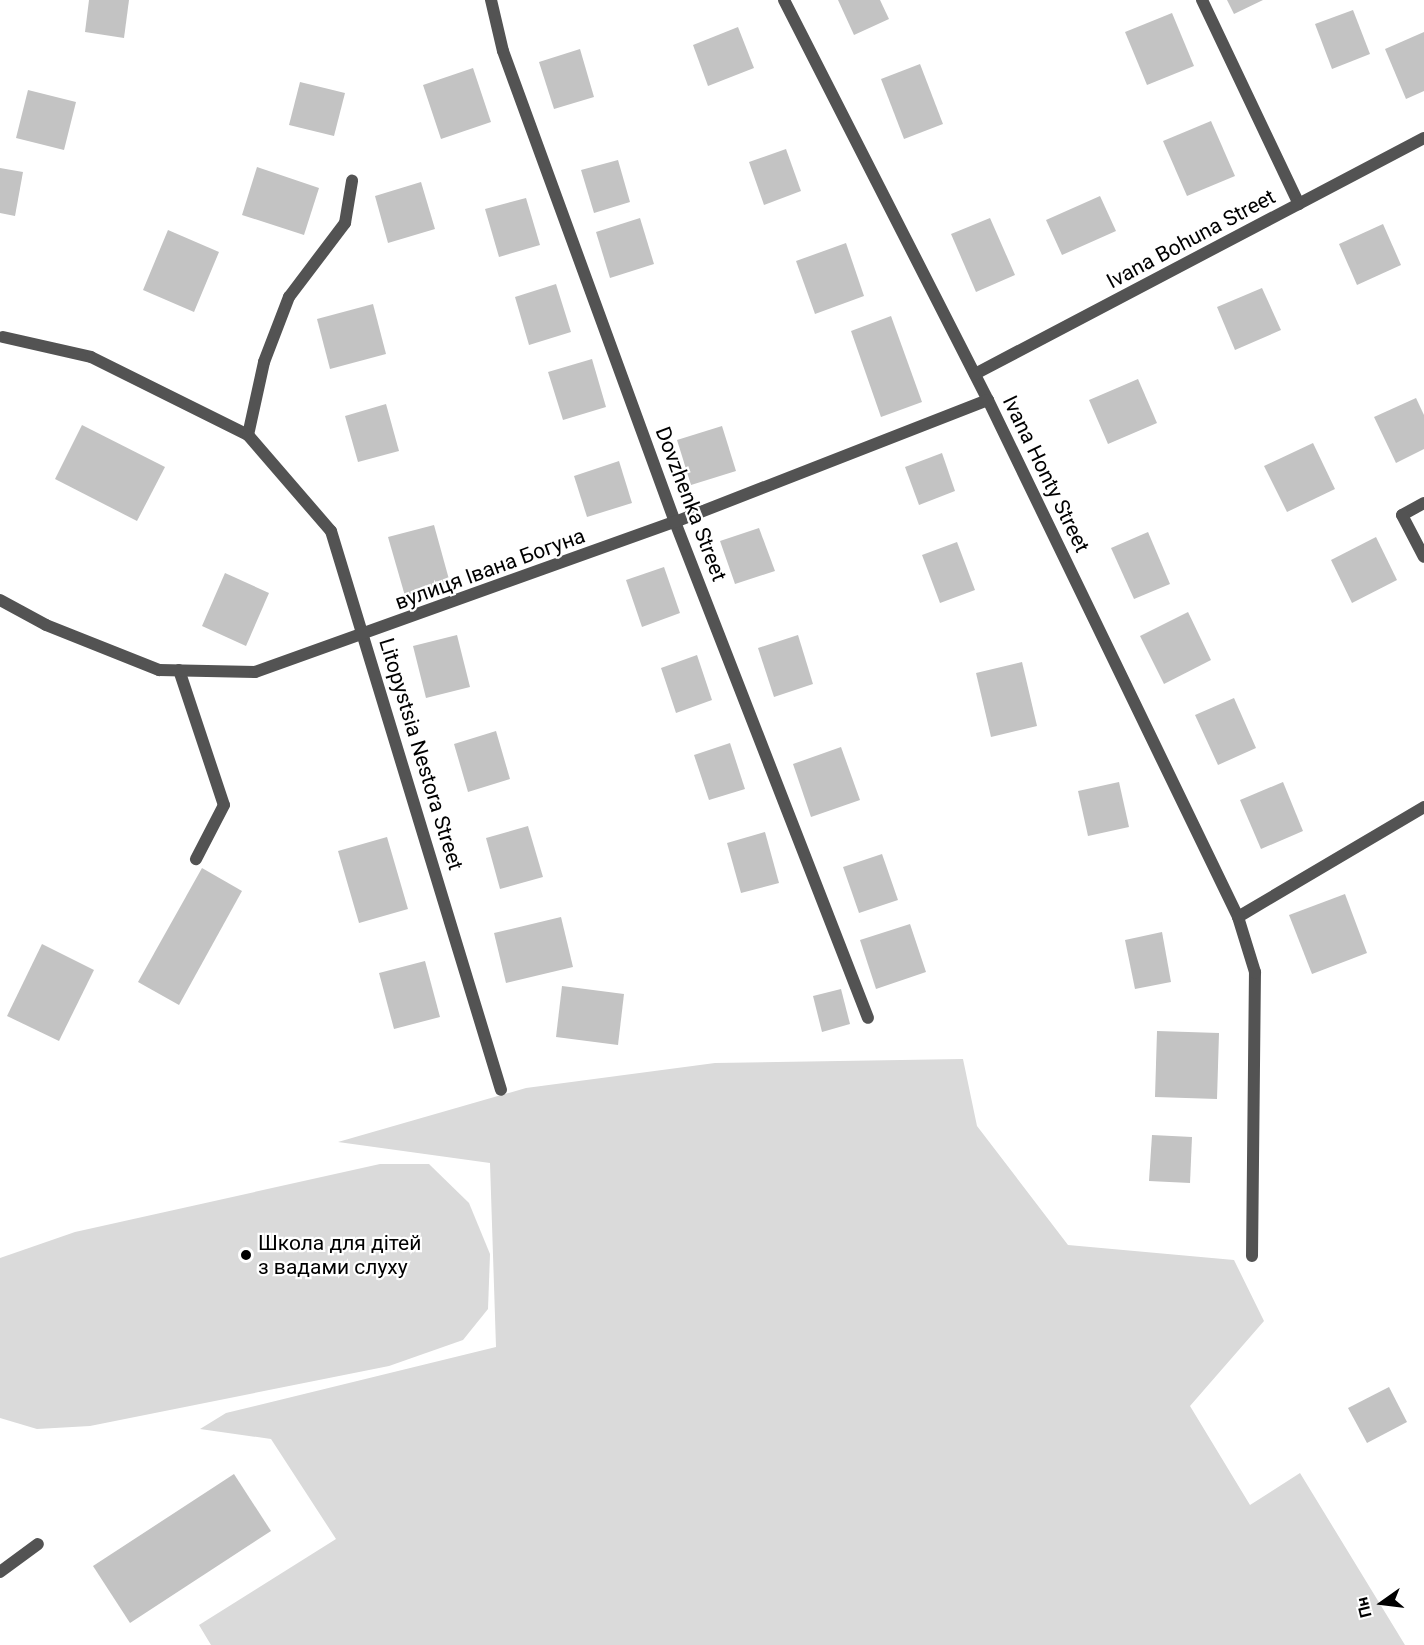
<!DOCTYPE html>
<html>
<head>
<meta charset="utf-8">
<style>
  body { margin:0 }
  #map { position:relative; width:1424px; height:1645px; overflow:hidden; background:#fff; font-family:Roboto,sans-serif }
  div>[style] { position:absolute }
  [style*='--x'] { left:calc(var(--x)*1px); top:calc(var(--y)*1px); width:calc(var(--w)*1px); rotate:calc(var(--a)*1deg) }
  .green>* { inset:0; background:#dadada }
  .building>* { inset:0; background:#c3c3c3 }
  .lane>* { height:12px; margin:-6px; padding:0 6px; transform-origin:6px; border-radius:6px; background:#535353 }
  .street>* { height:12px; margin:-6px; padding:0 6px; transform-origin:6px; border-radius:6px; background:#535353 }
  .dots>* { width:16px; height:16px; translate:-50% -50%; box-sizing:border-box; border:3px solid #fff; border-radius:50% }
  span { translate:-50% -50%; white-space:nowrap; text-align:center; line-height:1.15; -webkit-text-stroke:4.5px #fff; paint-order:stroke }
  .street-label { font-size:21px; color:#000 }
  .poi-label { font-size:21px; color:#000 }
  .left { translate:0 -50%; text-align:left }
  .north { position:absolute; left:1352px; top:1573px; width:60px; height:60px; -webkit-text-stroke:4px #fff; paint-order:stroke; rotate:256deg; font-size:16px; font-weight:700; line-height:24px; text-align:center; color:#000 }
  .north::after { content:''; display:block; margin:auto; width:21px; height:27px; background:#000; clip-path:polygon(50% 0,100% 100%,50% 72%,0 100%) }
</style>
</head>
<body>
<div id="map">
  <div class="green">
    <i style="clip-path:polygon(963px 1059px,977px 1126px,1068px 1245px,1234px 1260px,1264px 1321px,1190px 1406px,1250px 1505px,1300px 1473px,1405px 1645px,211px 1645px,199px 1625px,336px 1539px,271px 1439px,200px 1429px,226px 1413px,496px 1347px,490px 1163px,338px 1142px,526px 1088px,715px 1063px)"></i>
    <i style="clip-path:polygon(380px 1164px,429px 1164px,469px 1203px,490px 1254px,488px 1309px,463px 1340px,389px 1366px,90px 1426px,37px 1429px,0 1418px,0 1258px,75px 1232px)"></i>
  </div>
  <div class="building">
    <i style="clip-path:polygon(89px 0,129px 0,124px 38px,85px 32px)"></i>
    <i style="clip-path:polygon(838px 0,880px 0,889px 19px,854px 35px)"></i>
    <i style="clip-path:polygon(1227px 0,1263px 0,1234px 14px)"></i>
    <i style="clip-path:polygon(1353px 10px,1370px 54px,1332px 69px,1315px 24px)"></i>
    <i style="clip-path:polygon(1172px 13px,1194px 66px,1147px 85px,1125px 32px)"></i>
    <i style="clip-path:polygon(738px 27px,754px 68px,708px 86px,693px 45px)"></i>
    <i style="clip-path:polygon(1424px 32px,1424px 91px,1406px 99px,1385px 49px)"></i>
    <i style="clip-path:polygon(580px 49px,594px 97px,554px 109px,539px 62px)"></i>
    <i style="clip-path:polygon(920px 64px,943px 124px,904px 139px,881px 79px)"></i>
    <i style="clip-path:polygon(473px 68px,491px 122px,441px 139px,423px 85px)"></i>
    <i style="clip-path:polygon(300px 82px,345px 93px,334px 136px,289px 125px)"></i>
    <i style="clip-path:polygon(28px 90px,76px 102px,64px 150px,16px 138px)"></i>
    <i style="clip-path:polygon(1211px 121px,1235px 176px,1187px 196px,1163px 141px)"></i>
    <i style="clip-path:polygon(786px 149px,801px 191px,764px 205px,749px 162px)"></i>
    <i style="clip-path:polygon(618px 160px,630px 202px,594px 213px,581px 170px)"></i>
    <i style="clip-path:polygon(257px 167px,319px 188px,304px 235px,242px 215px)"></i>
    <i style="clip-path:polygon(0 168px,23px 172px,15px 216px,0 213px)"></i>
    <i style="clip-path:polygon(421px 182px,435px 229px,388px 243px,375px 196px)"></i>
    <i style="clip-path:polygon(1100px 196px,1116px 231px,1062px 255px,1046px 220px)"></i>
    <i style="clip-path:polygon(526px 198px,540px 245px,499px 257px,485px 209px)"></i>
    <i style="clip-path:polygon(640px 218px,654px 264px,610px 278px,596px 232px)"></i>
    <i style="clip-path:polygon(990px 218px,1015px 275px,976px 292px,951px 234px)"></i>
    <i style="clip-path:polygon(1383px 224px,1401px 265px,1357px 285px,1339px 244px)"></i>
    <i style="clip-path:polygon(168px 230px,219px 252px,194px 312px,143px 290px)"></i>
    <i style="clip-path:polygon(846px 243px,864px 296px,815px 314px,796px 261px)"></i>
    <i style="clip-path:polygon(556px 284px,571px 332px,529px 345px,515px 297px)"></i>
    <i style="clip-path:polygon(1262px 288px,1281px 330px,1235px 350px,1217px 307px)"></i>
    <i style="clip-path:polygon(373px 304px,386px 354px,330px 369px,317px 319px)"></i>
    <i style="clip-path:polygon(891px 316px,922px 402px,881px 417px,851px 331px)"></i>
    <i style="clip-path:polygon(592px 359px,606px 407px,563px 420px,548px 372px)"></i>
    <i style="clip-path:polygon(1138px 379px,1157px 423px,1108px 444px,1089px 400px)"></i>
    <i style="clip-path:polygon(1416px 398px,1424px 415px,1424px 449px,1396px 463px,1374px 417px)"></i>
    <i style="clip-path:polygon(386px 404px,399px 451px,358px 462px,345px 416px)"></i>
    <i style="clip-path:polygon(82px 425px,165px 467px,137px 521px,55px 479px)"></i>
    <i style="clip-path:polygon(722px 426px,736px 471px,691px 485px,677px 440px)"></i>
    <i style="clip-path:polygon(1313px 443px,1335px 489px,1287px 512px,1264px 466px)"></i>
    <i style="clip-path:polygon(942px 453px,955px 491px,919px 505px,905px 467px)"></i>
    <i style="clip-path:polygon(619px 461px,632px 503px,587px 517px,574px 476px)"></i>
    <i style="clip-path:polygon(434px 525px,450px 583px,405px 596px,388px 537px)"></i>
    <i style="clip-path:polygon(759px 528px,775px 571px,735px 584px,720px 541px)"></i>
    <i style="clip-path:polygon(1148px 532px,1170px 584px,1134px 599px,1111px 548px)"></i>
    <i style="clip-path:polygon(1376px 537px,1397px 580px,1352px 603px,1331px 560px)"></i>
    <i style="clip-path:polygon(957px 542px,975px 590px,940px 603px,922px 555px)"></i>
    <i style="clip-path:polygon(664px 567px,680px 613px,642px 627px,626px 580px)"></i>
    <i style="clip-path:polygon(225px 573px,269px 593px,246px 646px,202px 626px)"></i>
    <i style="clip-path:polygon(1188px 612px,1211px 660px,1164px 684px,1140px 636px)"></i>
    <i style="clip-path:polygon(457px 635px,470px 687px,426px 698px,413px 646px)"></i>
    <i style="clip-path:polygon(798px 635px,813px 684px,774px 697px,758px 648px)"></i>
    <i style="clip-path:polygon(697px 655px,712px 700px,676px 713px,661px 668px)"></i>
    <i style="clip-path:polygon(1022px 662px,1037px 726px,991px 737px,976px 673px)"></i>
    <i style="clip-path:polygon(1234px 698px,1256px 748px,1218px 765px,1195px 715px)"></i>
    <i style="clip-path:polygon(496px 731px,510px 779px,468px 792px,454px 744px)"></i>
    <i style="clip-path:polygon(730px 743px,745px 789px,709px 800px,694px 755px)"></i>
    <i style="clip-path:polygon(841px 747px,860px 800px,811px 817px,793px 764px)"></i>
    <i style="clip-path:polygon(1119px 782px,1129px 827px,1088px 836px,1078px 791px)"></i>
    <i style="clip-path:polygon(1283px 782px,1303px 831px,1261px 849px,1240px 800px)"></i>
    <i style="clip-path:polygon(528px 826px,543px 877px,500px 889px,486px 838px)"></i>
    <i style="clip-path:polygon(765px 832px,779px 883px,741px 893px,727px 843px)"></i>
    <i style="clip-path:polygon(387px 837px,408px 909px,359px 923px,338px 851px)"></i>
    <i style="clip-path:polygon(882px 854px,898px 900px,859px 913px,843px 867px)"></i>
    <i style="clip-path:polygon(202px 868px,242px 891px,179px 1005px,138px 982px)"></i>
    <i style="clip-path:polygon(1345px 894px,1367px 953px,1312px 974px,1289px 915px)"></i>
    <i style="clip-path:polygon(561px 917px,573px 967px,506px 983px,494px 933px)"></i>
    <i style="clip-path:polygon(910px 924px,926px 972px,876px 989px,860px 940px)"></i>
    <i style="clip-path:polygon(1162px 932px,1171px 982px,1135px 989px,1125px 940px)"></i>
    <i style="clip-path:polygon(42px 944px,94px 970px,59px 1041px,7px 1016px)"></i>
    <i style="clip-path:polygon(425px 961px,440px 1017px,394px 1029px,379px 973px)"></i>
    <i style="clip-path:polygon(562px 986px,624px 994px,618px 1045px,556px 1037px)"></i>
    <i style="clip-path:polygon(841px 989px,850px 1024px,822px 1032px,813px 996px)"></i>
    <i style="clip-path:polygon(1157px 1031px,1219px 1033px,1217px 1099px,1155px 1097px)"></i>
    <i style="clip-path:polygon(1152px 1135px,1192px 1137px,1190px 1183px,1149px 1181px)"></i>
    <i style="clip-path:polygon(1389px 1387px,1407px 1422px,1367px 1443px,1348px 1408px)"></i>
    <i style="clip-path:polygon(234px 1474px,271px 1531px,130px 1623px,93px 1566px)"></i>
  </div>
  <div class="lane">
    <i style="--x:1202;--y:0;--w:226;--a:64.6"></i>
    <i style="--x:248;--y:435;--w:75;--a:-77.6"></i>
    <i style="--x:264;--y:362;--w:70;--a:-69"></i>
    <i style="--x:289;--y:297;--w:93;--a:-52.9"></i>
    <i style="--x:345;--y:223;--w:43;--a:-80.5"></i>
    <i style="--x:179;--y:670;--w:142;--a:71.6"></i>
    <i style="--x:224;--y:805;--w:61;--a:117.4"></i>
    <i style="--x:1252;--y:1256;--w:284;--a:-89.4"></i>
    <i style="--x:0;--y:1572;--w:47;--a:-36.4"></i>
  </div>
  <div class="street">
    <i style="--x:491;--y:0;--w:52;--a:76.8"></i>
    <i style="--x:503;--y:51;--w:501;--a:69.94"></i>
    <i style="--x:675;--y:522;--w:532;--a:68.74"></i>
    <i style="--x:784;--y:0;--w:449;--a:63"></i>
    <i style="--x:988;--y:400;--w:574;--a:64.19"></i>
    <i style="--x:1238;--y:917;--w:58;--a:72.8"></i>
    <i style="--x:3;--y:337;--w:90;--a:12.8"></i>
    <i style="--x:91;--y:357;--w:175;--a:26.4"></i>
    <i style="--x:248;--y:435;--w:127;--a:49.2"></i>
    <i style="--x:331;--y:531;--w:584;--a:73.08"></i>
    <i style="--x:975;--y:374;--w:507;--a:-27.73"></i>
    <i style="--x:1424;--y:503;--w:25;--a:151"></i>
    <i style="--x:1402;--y:515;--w:47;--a:62.4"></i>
    <i style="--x:0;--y:600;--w:52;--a:28.5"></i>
    <i style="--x:46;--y:625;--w:122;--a:21.7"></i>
    <i style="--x:159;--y:670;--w:96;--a:1.2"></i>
    <i style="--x:255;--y:672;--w:446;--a:-19.7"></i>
    <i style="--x:675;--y:522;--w:336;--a:-21.3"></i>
    <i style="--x:1238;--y:917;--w:216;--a:-30.6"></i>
  </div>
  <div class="dots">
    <i style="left:246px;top:1255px;background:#000"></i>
  </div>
  <div class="street-label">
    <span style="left:1191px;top:239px;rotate:-28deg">Ivana Bohuna Street</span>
    <span style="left:1046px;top:474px;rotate:64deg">Ivana Honty Street</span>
    <span style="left:691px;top:504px;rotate:69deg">Dovzhenka Street</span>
    <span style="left:490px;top:569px;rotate:-20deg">вулиця Івана Богуна</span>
    <span style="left:421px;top:754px;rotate:73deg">Litopystsia Nestora Street</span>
  </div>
  <div class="poi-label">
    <span class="left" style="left:258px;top:1255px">Школа для дітей<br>з вадами слуху</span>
  </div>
  <div class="north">Пн</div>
</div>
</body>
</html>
